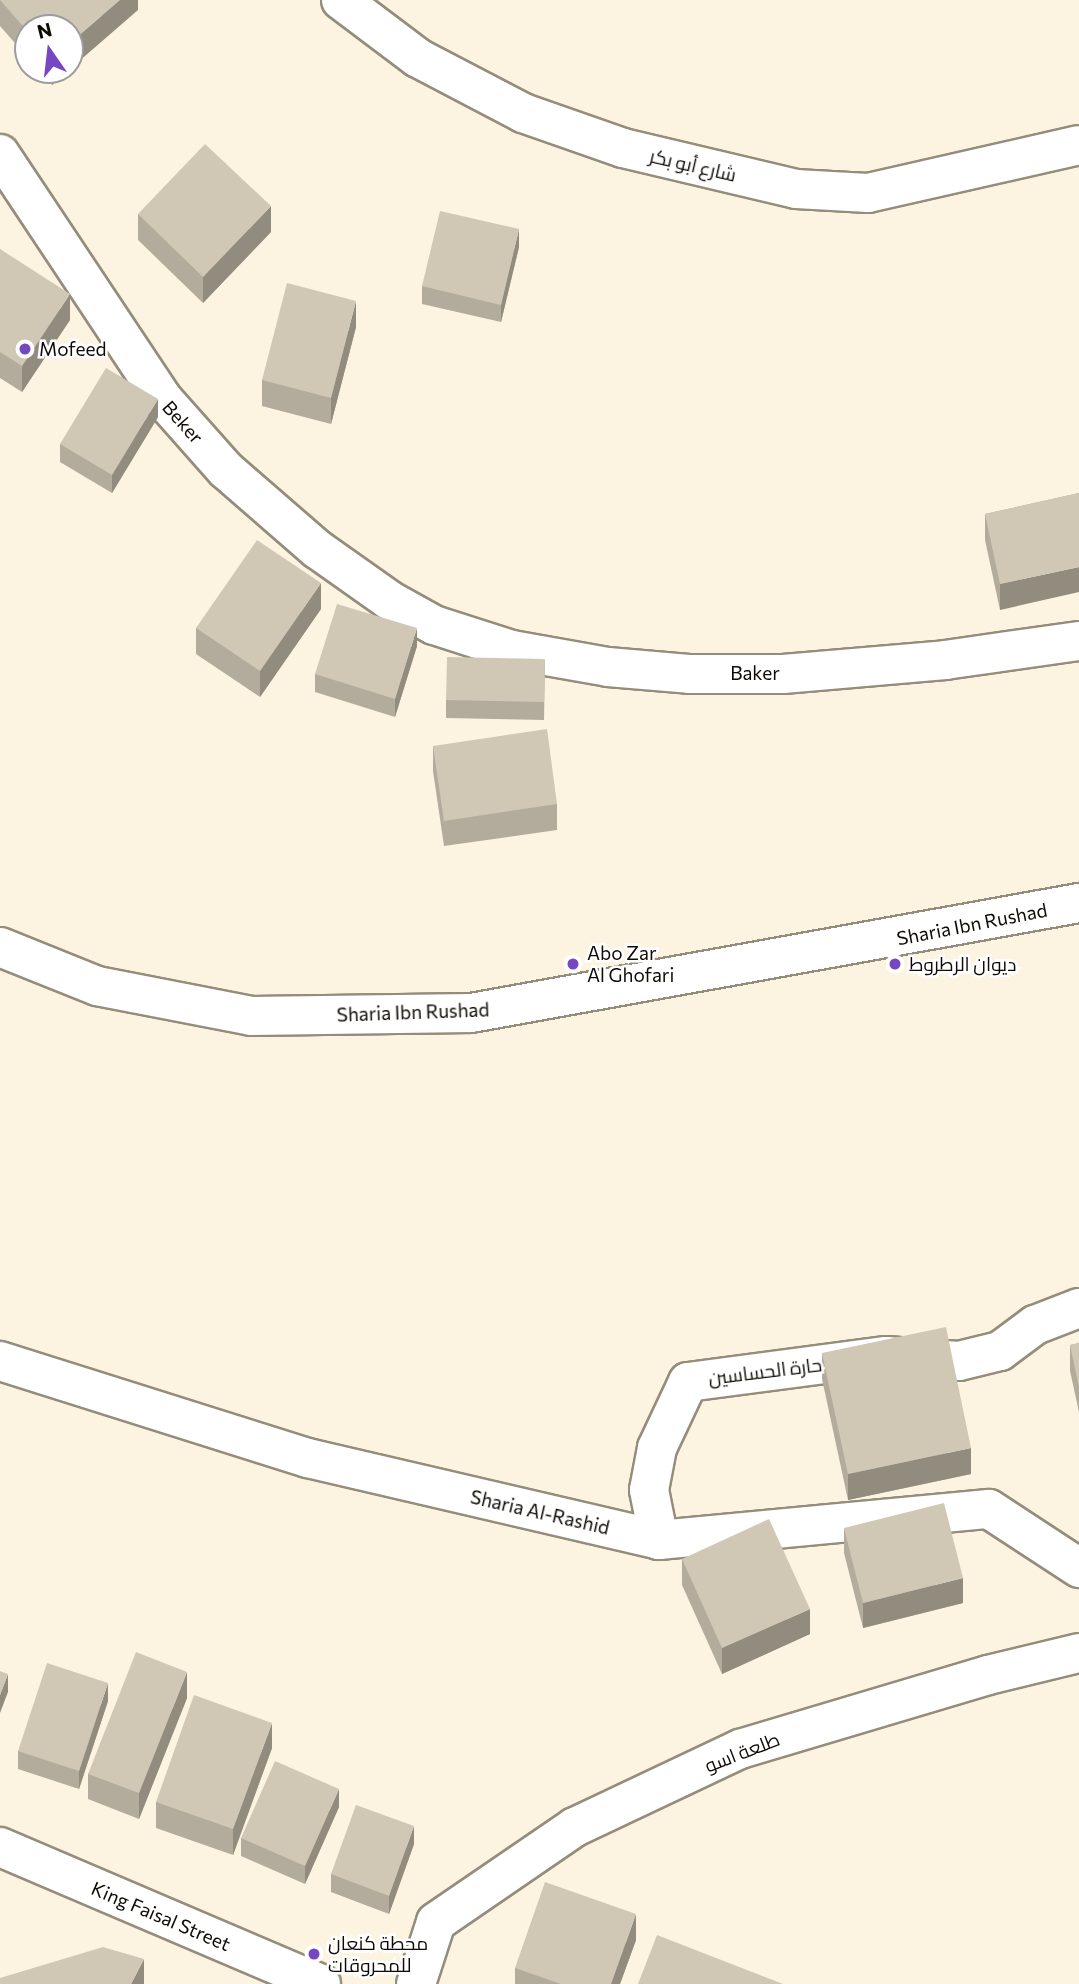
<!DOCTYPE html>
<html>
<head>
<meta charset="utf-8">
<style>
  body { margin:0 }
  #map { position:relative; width:1079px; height:1984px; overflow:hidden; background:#fcf4e0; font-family:Commissioner,Cairo,sans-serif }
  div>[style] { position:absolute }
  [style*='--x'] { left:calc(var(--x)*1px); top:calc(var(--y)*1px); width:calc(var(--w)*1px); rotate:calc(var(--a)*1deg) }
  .roads { filter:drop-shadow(2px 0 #958d7b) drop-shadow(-2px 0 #958d7b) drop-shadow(0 2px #958d7b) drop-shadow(0 -2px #958d7b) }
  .minor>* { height:38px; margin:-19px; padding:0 19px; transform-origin:19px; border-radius:19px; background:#fff }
  .major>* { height:38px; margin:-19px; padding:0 19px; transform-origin:19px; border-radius:19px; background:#fff }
  .wall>* { inset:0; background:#b3ac9c }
  .shaded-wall>* { inset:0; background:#928c7f }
  .building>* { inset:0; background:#d0c8b5 }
  .dots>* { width:19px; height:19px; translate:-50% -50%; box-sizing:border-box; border:4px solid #fff; border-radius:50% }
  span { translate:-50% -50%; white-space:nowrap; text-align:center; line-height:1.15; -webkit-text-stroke:5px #fff; paint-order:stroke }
  .street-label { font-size:19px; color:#0e0b06 }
  .poi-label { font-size:19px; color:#0e0b06 }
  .left { translate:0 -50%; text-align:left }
  .north { position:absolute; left:14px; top:14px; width:70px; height:70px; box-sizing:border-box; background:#fff; border:2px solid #9f9d9b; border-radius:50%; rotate:346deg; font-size:19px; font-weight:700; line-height:28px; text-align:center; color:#0e0b06 }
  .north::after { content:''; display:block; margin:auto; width:24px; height:32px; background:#7647c0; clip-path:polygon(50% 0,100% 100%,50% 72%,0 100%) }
</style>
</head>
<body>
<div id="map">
  <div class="roads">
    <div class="minor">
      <i style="--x:341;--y:0;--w:96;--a:37"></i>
      <i style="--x:418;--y:58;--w:119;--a:27.6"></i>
      <i style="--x:523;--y:113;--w:106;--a:19.3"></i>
      <i style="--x:623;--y:148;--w:178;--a:13.3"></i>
      <i style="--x:796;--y:189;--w:72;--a:3.2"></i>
      <i style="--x:868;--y:193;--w:216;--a:-12.8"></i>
      <i style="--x:0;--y:154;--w:293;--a:56.4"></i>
      <i style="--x:162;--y:398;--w:96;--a:48.4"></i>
      <i style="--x:226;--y:470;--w:121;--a:41"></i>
      <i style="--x:317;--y:549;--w:88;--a:35.3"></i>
      <i style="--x:389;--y:600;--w:51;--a:29.1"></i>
      <i style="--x:434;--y:625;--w:82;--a:17.8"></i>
      <i style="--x:512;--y:650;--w:97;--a:10"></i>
      <i style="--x:608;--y:667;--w:81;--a:4.9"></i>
      <i style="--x:689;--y:674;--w:94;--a:0"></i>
      <i style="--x:783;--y:674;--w:163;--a:-4.9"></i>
      <i style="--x:945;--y:660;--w:135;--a:-8.1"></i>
      <i style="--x:0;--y:947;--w:105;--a:21.9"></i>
      <i style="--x:97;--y:986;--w:157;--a:11"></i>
      <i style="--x:251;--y:1016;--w:220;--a:-0.8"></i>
      <i style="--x:471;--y:1013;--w:618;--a:-10.26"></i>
      <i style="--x:0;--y:1361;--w:323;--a:17.5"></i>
      <i style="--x:308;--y:1458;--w:360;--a:13.1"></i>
      <i style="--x:659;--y:1540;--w:331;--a:-5.4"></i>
      <i style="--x:989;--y:1509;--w:108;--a:33.2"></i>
      <i style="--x:659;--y:1540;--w:51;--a:-101.3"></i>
      <i style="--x:649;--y:1490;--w:43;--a:-79.2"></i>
      <i style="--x:657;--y:1448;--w:73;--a:-64.8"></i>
      <i style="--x:688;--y:1382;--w:200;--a:-7.5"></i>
      <i style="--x:886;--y:1356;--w:73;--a:3.9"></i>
      <i style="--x:959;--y:1361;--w:42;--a:-13.7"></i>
      <i style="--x:1000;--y:1351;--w:44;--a:-36.6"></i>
      <i style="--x:1035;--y:1325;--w:47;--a:-21.1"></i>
      <i style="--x:416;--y:1984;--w:65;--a:-72.1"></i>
      <i style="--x:436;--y:1922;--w:168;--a:-34.4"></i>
      <i style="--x:575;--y:1827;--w:183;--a:-25.3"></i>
      <i style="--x:740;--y:1749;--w:259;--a:-16.6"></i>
      <i style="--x:988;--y:1675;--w:94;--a:-13.6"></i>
    </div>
    <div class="major">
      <i style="--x:0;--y:1847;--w:349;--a:23.1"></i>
    </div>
  </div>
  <div class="wall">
    <i style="clip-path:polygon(0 0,138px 0,138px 10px,28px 28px,28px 58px,0 26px)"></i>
    <i style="clip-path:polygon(39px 70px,69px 70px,52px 85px)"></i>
    <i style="clip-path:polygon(138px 214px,271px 232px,203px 303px,138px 240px)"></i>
    <i style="clip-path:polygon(519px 247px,501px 322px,422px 304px,422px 286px)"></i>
    <i style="clip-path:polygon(0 249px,70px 320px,22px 392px,0 378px)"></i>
    <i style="clip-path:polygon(356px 327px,331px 424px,262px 406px,262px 380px)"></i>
    <i style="clip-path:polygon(158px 417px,112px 493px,60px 462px,60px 444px)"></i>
    <i style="clip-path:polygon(1079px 493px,1000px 610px,985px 540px,985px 514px)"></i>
    <i style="clip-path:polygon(321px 609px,260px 697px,196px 654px,196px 628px)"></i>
    <i style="clip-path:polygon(417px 646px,395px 717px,315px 692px,315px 674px)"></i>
    <i style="clip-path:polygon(545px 659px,544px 720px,446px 718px,446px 700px)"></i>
    <i style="clip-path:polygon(433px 746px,557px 804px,557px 830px,444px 846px,433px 771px)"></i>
    <i style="clip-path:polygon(1079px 1343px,1079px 1412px,1070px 1371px,1070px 1345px)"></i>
    <i style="clip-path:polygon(822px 1353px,971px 1474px,848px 1500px,822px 1379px)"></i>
    <i style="clip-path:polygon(844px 1528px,963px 1603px,863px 1628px,844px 1553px)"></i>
    <i style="clip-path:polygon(682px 1559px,810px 1634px,722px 1674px,682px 1585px)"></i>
    <i style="clip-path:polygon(187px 1698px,139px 1819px,88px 1799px,88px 1774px)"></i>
    <i style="clip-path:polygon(108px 1701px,79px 1789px,18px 1769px,18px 1751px)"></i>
    <i style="clip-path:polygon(272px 1748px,233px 1855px,156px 1828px,156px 1802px)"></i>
    <i style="clip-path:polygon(339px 1807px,305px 1884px,241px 1856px,241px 1838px)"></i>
    <i style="clip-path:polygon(414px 1844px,389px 1914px,331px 1892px,331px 1874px)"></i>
    <i style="clip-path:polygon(636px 1940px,620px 1984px,515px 1984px,515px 1968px)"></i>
  </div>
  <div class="shaded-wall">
    <i style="clip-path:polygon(120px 0,138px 0,138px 10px,70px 69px,70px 43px)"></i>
    <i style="clip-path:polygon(52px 70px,69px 70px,52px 85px)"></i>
    <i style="clip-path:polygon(271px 206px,271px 232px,203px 303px,203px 277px)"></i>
    <i style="clip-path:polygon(519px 229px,519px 247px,501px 322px,501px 305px)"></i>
    <i style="clip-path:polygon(70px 294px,70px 320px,22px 392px,22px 366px)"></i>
    <i style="clip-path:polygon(356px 301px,356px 327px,331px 424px,331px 398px)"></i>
    <i style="clip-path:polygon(158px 399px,158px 417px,112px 493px,112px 475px)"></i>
    <i style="clip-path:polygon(1079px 567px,1079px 592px,1000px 610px,1000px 584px)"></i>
    <i style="clip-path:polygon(321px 583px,321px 609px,260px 697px,260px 671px)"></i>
    <i style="clip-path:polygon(417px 628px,417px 646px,395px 717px,395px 699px)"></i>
    <i style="clip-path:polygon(971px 1448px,971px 1474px,848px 1500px,848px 1474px)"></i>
    <i style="clip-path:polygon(963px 1578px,963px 1603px,863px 1628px,863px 1603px)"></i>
    <i style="clip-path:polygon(810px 1609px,810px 1634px,722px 1674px,722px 1648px)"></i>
    <i style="clip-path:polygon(187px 1672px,187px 1698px,139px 1819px,139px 1793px)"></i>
    <i style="clip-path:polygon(8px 1674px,8px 1692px,0 1713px,0 1695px)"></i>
    <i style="clip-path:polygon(108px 1683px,108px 1701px,79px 1789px,79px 1771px)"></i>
    <i style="clip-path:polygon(272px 1723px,272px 1748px,233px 1855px,233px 1829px)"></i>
    <i style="clip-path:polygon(339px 1789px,339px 1807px,305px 1884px,305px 1866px)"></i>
    <i style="clip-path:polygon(414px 1826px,414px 1844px,389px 1914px,389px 1896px)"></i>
    <i style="clip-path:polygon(636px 1914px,636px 1940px,620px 1984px,611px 1984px)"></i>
    <i style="clip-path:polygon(144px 1959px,144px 1984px,131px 1984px)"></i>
  </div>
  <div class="building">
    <i style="clip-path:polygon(0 0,120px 0,70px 43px,70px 28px,28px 28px,28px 32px)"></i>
    <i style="clip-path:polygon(205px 144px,271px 206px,203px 277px,138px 214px)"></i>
    <i style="clip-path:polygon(440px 211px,519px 229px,501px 305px,422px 286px)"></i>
    <i style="clip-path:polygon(0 249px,70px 294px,22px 366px,0 352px)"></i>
    <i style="clip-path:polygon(287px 283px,356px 301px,331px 398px,262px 380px)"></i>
    <i style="clip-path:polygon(106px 368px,158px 399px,112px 475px,60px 444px)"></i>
    <i style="clip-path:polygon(1079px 493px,1079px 567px,1000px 584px,985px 514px)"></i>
    <i style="clip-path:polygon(257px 540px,321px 583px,260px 671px,196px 628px)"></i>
    <i style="clip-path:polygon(337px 604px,417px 628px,395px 699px,315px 674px)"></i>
    <i style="clip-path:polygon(447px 657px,545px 659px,544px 702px,446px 700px)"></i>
    <i style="clip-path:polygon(547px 729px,557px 804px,444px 821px,433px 746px)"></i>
    <i style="clip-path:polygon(946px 1327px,971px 1448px,848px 1474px,822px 1353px)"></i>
    <i style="clip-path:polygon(1079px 1343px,1079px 1387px,1070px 1345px)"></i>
    <i style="clip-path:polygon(944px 1503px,963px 1578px,863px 1603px,844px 1528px)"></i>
    <i style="clip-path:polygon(769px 1519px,810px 1609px,722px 1648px,682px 1559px)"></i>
    <i style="clip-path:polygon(136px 1652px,187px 1672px,139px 1793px,88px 1774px)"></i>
    <i style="clip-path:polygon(47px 1663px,108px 1683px,79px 1771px,18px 1751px)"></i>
    <i style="clip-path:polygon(0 1671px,8px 1674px,0 1695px)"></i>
    <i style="clip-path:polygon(194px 1695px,272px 1723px,233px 1829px,156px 1802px)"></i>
    <i style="clip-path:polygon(275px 1761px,339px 1789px,305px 1866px,241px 1838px)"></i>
    <i style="clip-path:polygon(356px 1805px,414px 1826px,389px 1896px,331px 1874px)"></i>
    <i style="clip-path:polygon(545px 1882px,636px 1914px,611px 1984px,561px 1984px,515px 1968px)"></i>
    <i style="clip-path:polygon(657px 1935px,783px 1984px,638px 1984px)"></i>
    <i style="clip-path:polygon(103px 1947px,144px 1959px,131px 1984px,0 1984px,0 1978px)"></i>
  </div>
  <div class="dots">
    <i style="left:25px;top:349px;background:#7647c0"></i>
    <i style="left:573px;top:964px;background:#7647c0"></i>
    <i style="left:895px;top:964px;background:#7647c0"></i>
    <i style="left:314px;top:1954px;background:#7647c0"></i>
  </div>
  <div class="street-label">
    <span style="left:693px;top:165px;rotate:13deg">شارع أبو بكر</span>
    <span style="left:183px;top:422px;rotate:48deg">Beker</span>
    <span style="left:755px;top:673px">Baker</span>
    <span style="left:972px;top:924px;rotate:-11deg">Sharia Ibn Rushad</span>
    <span style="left:413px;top:1012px;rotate:-2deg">Sharia Ibn Rushad</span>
    <span style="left:765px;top:1371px;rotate:-7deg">حارة الحساسين</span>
    <span style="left:540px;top:1512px;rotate:13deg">Sharia Al-Rashid</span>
    <span style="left:742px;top:1752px;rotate:-21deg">طلعة اسو</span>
    <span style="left:161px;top:1916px;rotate:23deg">King Faisal Street</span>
  </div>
  <div class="poi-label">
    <span class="left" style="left:39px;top:349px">Mofeed</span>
    <span class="left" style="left:587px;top:964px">Abo Zar<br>Al Ghofari</span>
    <span class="left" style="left:909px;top:964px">ديوان الرطروط</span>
    <span class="left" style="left:328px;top:1954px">محطة كنعان<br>للمحروقات</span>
  </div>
  <div class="north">N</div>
</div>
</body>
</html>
